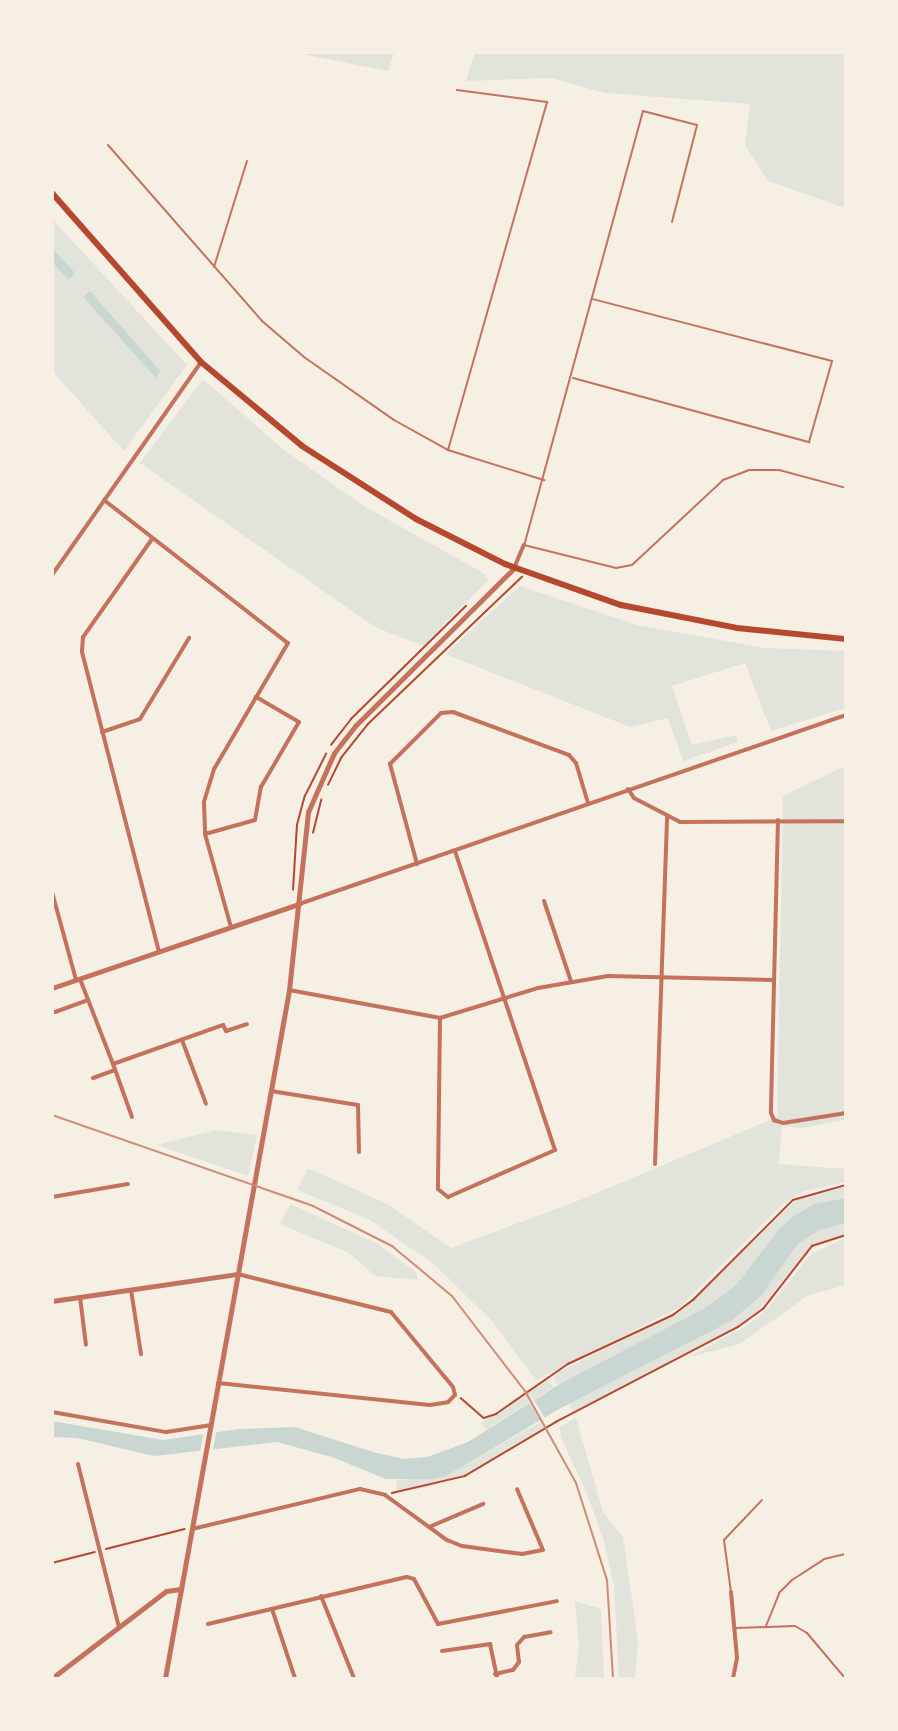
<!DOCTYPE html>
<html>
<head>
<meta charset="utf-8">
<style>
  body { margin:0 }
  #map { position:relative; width:898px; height:1731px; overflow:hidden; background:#f6efe4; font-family:"Titillium Web",sans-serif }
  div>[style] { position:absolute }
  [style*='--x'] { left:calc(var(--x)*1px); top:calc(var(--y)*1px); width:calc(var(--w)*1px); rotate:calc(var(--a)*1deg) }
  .green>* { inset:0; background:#e2e4dc }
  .water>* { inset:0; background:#c9d6d2 }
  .pier>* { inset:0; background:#f6efe4 }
  .path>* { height:1.5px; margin:-0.75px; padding:0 0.75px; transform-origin:0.75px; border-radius:0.75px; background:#b5482f }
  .service>* { height:2px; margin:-1px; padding:0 1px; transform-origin:1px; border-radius:1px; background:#c5725c }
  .minor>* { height:4px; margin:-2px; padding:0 2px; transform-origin:2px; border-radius:2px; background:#c5725c }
  .tertiary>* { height:5px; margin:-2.5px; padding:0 2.5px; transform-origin:2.5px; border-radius:2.5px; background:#c5725c }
  .primary>* { height:6px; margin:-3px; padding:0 3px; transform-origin:3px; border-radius:3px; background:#b5482f }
  .rail>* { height:2px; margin:-1px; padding:0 1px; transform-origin:1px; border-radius:1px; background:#cf8b77 }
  span { translate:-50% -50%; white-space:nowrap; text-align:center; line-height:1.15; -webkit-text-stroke:4.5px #f6efe4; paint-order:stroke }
  .frame { position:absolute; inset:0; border:54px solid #f6efe4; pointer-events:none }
</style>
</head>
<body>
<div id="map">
  <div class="green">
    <i style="clip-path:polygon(475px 52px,845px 53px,845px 208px,768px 181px,745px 145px,750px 104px,605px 93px,551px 78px,466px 81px)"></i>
    <i style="clip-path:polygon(298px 53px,394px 52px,394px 53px,388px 71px)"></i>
    <i style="clip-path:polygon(52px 219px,187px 365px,124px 451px,53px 372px)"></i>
    <i style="clip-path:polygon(203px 379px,284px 450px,364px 506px,485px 574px,488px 580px,423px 646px,375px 627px,140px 463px)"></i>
    <i style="clip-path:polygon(520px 586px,637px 625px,765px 648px,845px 651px,845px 708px,771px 731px,745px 663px,672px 686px,692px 745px,736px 735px,738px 742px,683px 761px,668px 718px,630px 727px,445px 654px)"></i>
    <i style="clip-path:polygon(845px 766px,845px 1120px,801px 1128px,782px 1126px,779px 1164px,845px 1169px,845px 1182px,802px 1192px,782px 1205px,680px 1307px,536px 1380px,491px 1320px,435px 1265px,370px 1220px,297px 1190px,308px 1168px,389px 1205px,451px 1248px,580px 1200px,777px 1117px,783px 796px)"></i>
    <i style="clip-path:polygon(216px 1130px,257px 1135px,248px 1176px,156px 1145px)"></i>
    <i style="clip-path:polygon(845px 1186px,845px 1198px,814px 1204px,795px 1215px,779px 1229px,736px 1285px,703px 1309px,557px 1385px,553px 1378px,559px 1372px,683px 1310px,797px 1199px)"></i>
    <i style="clip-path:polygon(290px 1204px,376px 1243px,416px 1272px,418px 1280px,375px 1276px,349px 1253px,280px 1224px)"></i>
    <i style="clip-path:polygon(845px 1223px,845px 1234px,810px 1247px,758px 1311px,738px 1327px,573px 1412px,569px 1404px,731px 1321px,760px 1297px,798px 1244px,820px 1230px)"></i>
    <i style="clip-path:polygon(845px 1238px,845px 1285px,807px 1296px,740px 1344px,689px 1357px,748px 1325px,769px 1307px,811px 1254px)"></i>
    <i style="clip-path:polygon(547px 1380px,554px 1387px,486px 1430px,481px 1423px)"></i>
    <i style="clip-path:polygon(576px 1418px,603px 1512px,623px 1537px,638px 1641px,635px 1678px,619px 1678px,614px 1586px,603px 1538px,587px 1494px,562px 1440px,559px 1427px)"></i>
    <i style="clip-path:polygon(540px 1422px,544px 1428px,464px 1475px,424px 1488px,397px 1490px,396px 1480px,448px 1475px)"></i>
    <i style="clip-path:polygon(575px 1601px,601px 1609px,604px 1678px,575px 1678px,579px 1647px)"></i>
  </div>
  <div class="water">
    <i style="clip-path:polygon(52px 248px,75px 273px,69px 280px,53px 263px)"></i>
    <i style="clip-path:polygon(90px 291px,160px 371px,156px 378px,83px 297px)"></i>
    <i style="clip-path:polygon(845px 1198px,845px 1223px,820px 1230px,798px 1244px,760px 1297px,731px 1321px,559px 1409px,448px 1475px,431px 1479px,386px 1479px,332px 1457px,277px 1442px,154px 1456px,77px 1438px,53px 1437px,52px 1421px,163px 1440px,239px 1429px,295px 1427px,373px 1452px,404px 1459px,427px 1457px,468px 1442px,563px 1382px,703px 1309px,736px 1285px,779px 1229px,795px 1215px,814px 1204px)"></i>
  </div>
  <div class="pier">
    <i style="clip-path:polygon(532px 1397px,547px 1421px,542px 1424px,528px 1400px)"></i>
    <i style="clip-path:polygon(217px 1429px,212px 1454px,199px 1456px,204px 1431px)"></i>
  </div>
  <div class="path">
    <i style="--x:331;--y:745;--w:33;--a:-52"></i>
    <i style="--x:351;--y:719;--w:161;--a:-44.5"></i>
    <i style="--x:328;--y:785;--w:30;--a:-64"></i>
    <i style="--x:341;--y:758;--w:43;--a:-51.5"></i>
    <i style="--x:368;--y:724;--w:213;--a:-43.7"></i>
    <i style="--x:313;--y:833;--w:34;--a:-76"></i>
    <i style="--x:293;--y:890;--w:65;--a:-86.5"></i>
    <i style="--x:297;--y:825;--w:30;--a:-75"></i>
    <i style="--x:305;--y:796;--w:47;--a:-63.4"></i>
    <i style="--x:461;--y:1398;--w:30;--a:41"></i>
    <i style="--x:484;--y:1418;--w:13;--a:-18"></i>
    <i style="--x:496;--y:1414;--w:88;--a:-34.8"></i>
    <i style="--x:568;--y:1364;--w:116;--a:-25"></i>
    <i style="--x:673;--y:1315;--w:25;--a:-37"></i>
    <i style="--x:693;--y:1300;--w:141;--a:-45"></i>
    <i style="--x:793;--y:1200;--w:55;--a:-15.8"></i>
    <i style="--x:392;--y:1493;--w:75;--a:-13.1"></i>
    <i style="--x:465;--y:1476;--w:106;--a:-30.7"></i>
    <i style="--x:556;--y:1422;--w:205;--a:-27.6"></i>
    <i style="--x:738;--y:1327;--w:31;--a:-36"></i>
    <i style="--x:763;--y:1309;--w:80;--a:-52.1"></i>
    <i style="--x:812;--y:1246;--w:36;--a:-18"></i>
    <i style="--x:106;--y:1549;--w:81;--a:-14.2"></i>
    <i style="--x:52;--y:1563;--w:44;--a:-14.3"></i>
  </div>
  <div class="service">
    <i style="--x:108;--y:145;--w:234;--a:48.8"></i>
    <i style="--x:262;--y:321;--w:55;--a:40.6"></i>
    <i style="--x:304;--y:357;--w:110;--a:35"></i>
    <i style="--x:394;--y:420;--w:62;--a:29.1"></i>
    <i style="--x:448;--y:450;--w:101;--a:17.4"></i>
    <i style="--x:672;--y:222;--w:100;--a:-75.5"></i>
    <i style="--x:697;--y:125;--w:56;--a:-165.5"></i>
    <i style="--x:643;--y:111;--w:450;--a:105.3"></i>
    <i style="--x:524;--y:545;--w:95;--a:14"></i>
    <i style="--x:616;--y:568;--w:16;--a:-11"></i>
    <i style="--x:632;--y:565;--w:125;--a:-43"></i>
    <i style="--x:723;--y:480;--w:28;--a:-21"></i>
    <i style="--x:749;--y:470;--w:30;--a:0"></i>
    <i style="--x:779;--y:470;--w:69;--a:15"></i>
    <i style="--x:214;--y:267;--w:111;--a:-72.7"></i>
    <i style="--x:573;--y:378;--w:245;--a:15.2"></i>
    <i style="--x:809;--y:442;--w:84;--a:-74.1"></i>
    <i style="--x:832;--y:361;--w:247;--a:-165.5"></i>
    <i style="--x:448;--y:450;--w:362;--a:-74.1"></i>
    <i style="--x:547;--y:102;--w:91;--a:-172.4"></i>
    <i style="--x:731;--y:1592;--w:52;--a:-97.7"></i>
    <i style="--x:724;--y:1540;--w:55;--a:-46.5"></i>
    <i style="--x:766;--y:1626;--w:35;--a:-68"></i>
    <i style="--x:779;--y:1593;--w:18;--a:-45"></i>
    <i style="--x:792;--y:1580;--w:38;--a:-33"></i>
    <i style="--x:824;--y:1559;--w:23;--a:-13"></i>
    <i style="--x:736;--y:1628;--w:59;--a:-1.9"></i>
    <i style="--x:795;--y:1626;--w:14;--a:30"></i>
    <i style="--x:807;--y:1633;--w:59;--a:49.8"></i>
  </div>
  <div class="minor">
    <i style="--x:104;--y:500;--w:233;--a:37.9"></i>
    <i style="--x:288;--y:643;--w:146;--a:120.4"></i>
    <i style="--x:214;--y:769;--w:34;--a:107"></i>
    <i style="--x:204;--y:802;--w:32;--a:88"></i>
    <i style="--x:205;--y:834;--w:97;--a:74.4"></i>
    <i style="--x:152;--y:539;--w:120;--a:125.1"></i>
    <i style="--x:83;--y:637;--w:15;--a:94"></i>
    <i style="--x:82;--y:652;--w:310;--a:75.6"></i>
    <i style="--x:514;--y:568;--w:25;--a:-67"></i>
    <i style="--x:52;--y:575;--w:260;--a:-55"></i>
    <i style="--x:102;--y:732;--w:40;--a:-18.9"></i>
    <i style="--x:140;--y:719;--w:95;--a:-58.8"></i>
    <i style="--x:628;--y:789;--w:11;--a:56"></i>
    <i style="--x:634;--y:798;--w:52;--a:27.6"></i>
    <i style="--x:680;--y:822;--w:166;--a:-0.3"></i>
    <i style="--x:778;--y:820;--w:293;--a:91.4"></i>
    <i style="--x:771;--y:1113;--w:8;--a:67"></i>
    <i style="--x:774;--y:1120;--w:9;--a:18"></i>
    <i style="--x:783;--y:1123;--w:64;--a:-9"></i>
    <i style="--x:205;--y:834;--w:52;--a:-15.6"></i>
    <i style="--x:255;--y:820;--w:34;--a:-80"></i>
    <i style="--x:261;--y:787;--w:75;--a:-59.7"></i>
    <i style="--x:299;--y:722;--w:50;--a:-149.8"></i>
    <i style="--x:417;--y:864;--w:104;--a:-105.1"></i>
    <i style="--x:390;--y:764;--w:72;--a:-45"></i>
    <i style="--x:441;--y:713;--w:12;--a:-5"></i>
    <i style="--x:453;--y:712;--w:124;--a:20.3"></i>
    <i style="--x:569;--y:755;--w:11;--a:49"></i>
    <i style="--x:576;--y:763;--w:42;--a:73.3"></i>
    <i style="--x:52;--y:892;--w:91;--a:74.7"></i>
    <i style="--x:544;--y:901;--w:84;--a:71.4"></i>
    <i style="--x:299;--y:904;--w:579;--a:-19.06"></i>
    <i style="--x:80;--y:979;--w:91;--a:68.8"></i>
    <i style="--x:289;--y:990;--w:154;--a:10.5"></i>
    <i style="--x:440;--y:1018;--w:102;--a:-17"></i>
    <i style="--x:538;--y:988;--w:71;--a:-9.7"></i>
    <i style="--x:608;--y:976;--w:166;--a:1.4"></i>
    <i style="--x:55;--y:1012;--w:35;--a:-20"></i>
    <i style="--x:440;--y:1018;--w:171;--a:90.7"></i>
    <i style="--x:438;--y:1189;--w:13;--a:39"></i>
    <i style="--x:448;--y:1197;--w:117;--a:-23.7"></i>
    <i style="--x:555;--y:1150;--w:315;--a:-108.5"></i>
    <i style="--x:182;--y:1040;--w:68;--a:69.4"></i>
    <i style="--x:93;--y:1078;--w:23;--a:-20"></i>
    <i style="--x:271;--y:1091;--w:88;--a:9.1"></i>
    <i style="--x:358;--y:1105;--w:47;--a:88.8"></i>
    <i style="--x:132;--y:1117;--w:56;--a:-109.7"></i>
    <i style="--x:113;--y:1064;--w:117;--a:-19.5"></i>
    <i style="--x:223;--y:1025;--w:7;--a:63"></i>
    <i style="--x:226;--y:1031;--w:22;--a:-18"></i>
    <i style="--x:655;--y:1164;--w:347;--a:-88"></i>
    <i style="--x:52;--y:1197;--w:77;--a:-9.7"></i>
    <i style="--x:131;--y:1290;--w:65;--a:81.1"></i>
    <i style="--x:80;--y:1297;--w:48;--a:82.9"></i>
    <i style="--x:218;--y:1383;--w:213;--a:5.9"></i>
    <i style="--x:430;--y:1405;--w:18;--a:-9"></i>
    <i style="--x:448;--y:1402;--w:10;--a:-45"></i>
    <i style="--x:455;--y:1395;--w:8;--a:-104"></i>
    <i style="--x:453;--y:1387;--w:97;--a:-129.6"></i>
    <i style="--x:391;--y:1312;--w:158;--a:-166.1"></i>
    <i style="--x:52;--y:1412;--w:116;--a:10"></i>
    <i style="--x:166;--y:1432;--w:46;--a:-8.8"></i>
    <i style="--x:78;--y:1464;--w:168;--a:75.9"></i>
    <i style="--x:429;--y:1527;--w:59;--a:-23.1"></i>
    <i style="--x:192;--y:1529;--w:173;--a:-13.4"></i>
    <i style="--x:360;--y:1489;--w:26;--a:13"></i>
    <i style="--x:385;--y:1495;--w:77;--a:36"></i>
    <i style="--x:447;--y:1540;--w:16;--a:22"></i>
    <i style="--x:462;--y:1546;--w:61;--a:7.6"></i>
    <i style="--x:522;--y:1554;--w:21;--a:-11"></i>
    <i style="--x:543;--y:1550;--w:66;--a:-113.1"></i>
    <i style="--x:731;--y:1592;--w:66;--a:84.8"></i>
    <i style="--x:737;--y:1658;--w:20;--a:101"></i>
    <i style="--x:321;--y:1596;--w:88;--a:68.1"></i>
    <i style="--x:272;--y:1609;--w:73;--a:71.6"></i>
    <i style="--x:208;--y:1624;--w:204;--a:-13.3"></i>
    <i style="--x:407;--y:1577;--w:7;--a:16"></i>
    <i style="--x:414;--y:1579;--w:51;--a:61.9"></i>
    <i style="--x:438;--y:1624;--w:121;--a:-10.9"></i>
    <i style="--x:442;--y:1651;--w:49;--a:-8.3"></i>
    <i style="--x:490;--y:1644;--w:35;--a:78"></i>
    <i style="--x:495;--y:1674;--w:18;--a:-13"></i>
    <i style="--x:513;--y:1670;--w:10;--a:-53"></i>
    <i style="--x:519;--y:1662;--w:17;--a:-97"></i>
    <i style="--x:517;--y:1645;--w:11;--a:-49"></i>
    <i style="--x:524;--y:1637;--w:27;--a:-10"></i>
  </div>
  <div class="tertiary">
    <i style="--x:52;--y:988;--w:261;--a:-18.8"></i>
    <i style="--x:52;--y:1301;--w:188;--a:-8.3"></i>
    <i style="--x:52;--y:1678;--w:143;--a:-37.3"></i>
    <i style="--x:166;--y:1591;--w:15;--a:-8"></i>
    <i style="--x:165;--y:1678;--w:699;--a:-79.78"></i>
    <i style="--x:289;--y:990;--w:179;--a:-83.9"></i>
    <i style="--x:308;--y:812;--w:64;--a:-66.2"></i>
    <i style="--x:334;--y:753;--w:34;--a:-52"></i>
    <i style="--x:355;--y:726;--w:224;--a:-44.8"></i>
  </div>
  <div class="primary">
    <i style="--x:52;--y:193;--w:225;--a:48.6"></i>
    <i style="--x:201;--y:362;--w:131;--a:39.7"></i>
    <i style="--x:302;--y:446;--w:135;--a:32.6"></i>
    <i style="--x:416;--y:519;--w:100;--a:26.8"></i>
    <i style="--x:505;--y:564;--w:123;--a:19.5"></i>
    <i style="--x:621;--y:605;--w:118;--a:11.2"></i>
    <i style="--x:737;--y:628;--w:110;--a:5.8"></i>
  </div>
  <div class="rail">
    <i style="--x:52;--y:1115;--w:276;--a:19.2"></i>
    <i style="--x:313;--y:1206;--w:89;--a:26.9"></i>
    <i style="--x:392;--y:1246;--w:78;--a:39.8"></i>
    <i style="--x:452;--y:1296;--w:120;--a:52.5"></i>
    <i style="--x:525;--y:1391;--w:105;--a:61"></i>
    <i style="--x:576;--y:1483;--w:102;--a:72.3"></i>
    <i style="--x:607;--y:1580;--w:98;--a:86.5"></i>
  </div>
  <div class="frame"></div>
</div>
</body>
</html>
